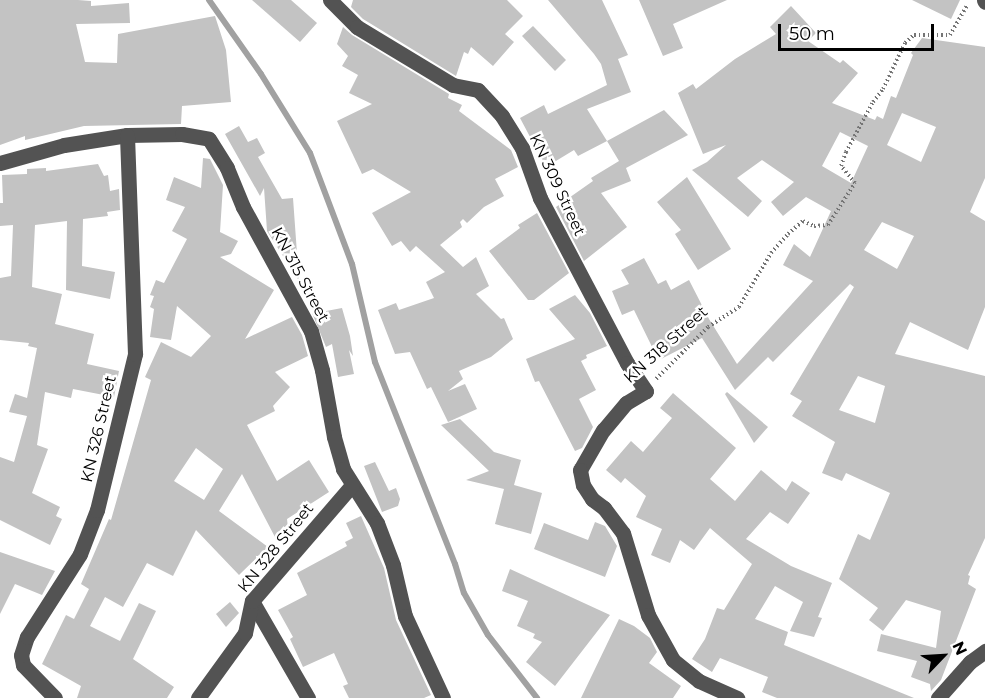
<!DOCTYPE html>
<html>
<head>
<meta charset="utf-8">
<style>
  body { margin:0 }
  #map { position:relative; width:985px; height:698px; overflow:hidden; background:#fff; font-family:Montserrat,sans-serif }
  div>[style] { position:absolute }
  [style*='--x'] { left:calc(var(--x)*1px); top:calc(var(--y)*1px); width:calc(var(--w)*1px); rotate:calc(var(--a)*1deg) }
  .stream>* { height:6px; margin:-3px; padding:0 3px; transform-origin:3px; border-radius:3px; background:#a1a1a1 }
  .building>* { inset:0; background:#c3c3c3 }
  .path>* { height:4px; margin-top:-2px; transform-origin:0; background:repeating-linear-gradient(90deg,#757575 0 1.5px,transparent 0 4.5px) }
  .minor>* { height:15px; margin:-7.5px; padding:0 7.5px; transform-origin:7.5px; border-radius:7.5px; background:#535353 }
  span { translate:-50% -50%; white-space:nowrap; text-align:center; line-height:1.15; -webkit-text-stroke:5px #fff; paint-order:stroke }
  .street-label { font-size:16px; color:#000 }
  .north { position:absolute; left:913px; top:626px; width:60px; height:60px; -webkit-text-stroke:4px #fff; paint-order:stroke; rotate:65deg; font-size:16px; font-weight:700; line-height:24px; text-align:center; color:#000 }
  .north::after { content:''; display:block; margin:auto; width:21px; height:27px; background:#000; clip-path:polygon(50% 0,100% 100%,50% 72%,0 100%) }
  .scale { position:absolute; left:778px; top:24px; width:156px; height:27px; box-sizing:border-box; border:3px solid #000; border-top:0; padding-left:8px; font-size:18px; line-height:21px; white-space:nowrap; color:#000; -webkit-text-stroke:4px #fff; paint-order:stroke }
</style>
</head>
<body>
<div id="map">
  <div class="stream">
    <i style="--x:209;--y:0;--w:90;--a:54.9"></i>
    <i style="--x:261;--y:74;--w:93;--a:58.2"></i>
    <i style="--x:310;--y:153;--w:119;--a:69.3"></i>
    <i style="--x:352;--y:264;--w:101;--a:76.8"></i>
    <i style="--x:375;--y:362;--w:217;--a:68.4"></i>
    <i style="--x:455;--y:564;--w:30;--a:73"></i>
    <i style="--x:464;--y:593;--w:48;--a:60.3"></i>
    <i style="--x:488;--y:635;--w:80;--a:52.1"></i>
  </div>
  <div class="building">
    <i style="clip-path:polygon(0 0,78px 0,91px 1px,91px 6px,129px 3px,130px 23px,76px 24px,85px 62px,117px 63px,118px 34px,215px 16px,226px 50px,231px 102px,182px 106px,181px 124px,84px 126px,25px 140px,25px 136px,0 145px)"></i>
    <i style="clip-path:polygon(252px 0,291px 0,317px 23px,300px 42px)"></i>
    <i style="clip-path:polygon(353px 0,507px 0,523px 16px,505px 34px,514px 42px,493px 66px,471px 47px,468px 54px,464px 52px,456px 76px,363px 19px,351px 7px)"></i>
    <i style="clip-path:polygon(548px 0,602px 0,628px 55px,618px 59px,631px 92px,587px 109px,607px 141px,578px 156px,574px 150px,546px 167px,520px 118px,544px 105px,548px 114px,607px 85px,601px 64px,594px 54px)"></i>
    <i style="clip-path:polygon(639px 0,727px 0,673px 24px,683px 48px,663px 56px)"></i>
    <i style="clip-path:polygon(912px 0,960px 0,951px 19px)"></i>
    <i style="clip-path:polygon(evenodd,791px 6px,816px 33px,808px 41px,840px 63px,843px 60px,858px 73px,832px 103px,875px 120px,877px 116px,883px 119px,891px 96px,896px 98px,913px 55px,911px 53px,922px 38px,985px 47px,985px 178px,970px 212px,985px 221px,985px 307px,968px 350px,910px 322px,895px 354px,985px 376px,985px 538px,968px 575px,970px 576px,968px 584px,976px 589px,941px 680px,931px 691px,930px 684px,911px 677px,917px 661px,877px 651px,881px 634px,936px 648px,941px 611px,906px 600px,883px 631px,869px 620px,878px 608px,839px 579px,858px 534px,870px 540px,890px 493px,846px 473px,842px 481px,822px 473px,835px 442px,792px 416px,802px 401px,790px 394px,854px 287px,850px 284px,773px 362px,768px 357px,735px 390px,702px 338px,661px 359px,658px 354px,656px 355px,634px 310px,622px 315px,612px 291px,629px 284px,621px 270px,644px 258px,658px 284px,666px 280px,671px 290px,689px 280px,709px 319px,737px 364px,813px 281px,783px 265px,794px 244px,810px 257px,831px 211px,806px 197px,783px 216px,771px 202px,794px 182px,762px 160px,737px 178px,762px 201px,748px 217px,692px 170px,707px 162px,726px 145px,703px 154px,678px 93px,693px 84px,696px 89px,735px 59px,776px 34px,770px 27px,791px 6px,902px 113px,936px 127px,921px 162px,887px 145px,902px 113px,791px 6px,840px 132px,868px 146px,851px 183px,822px 166px,840px 132px,791px 6px,882px 222px,914px 236px,897px 269px,864px 250px,882px 222px,791px 6px,858px 376px,885px 386px,875px 423px,839px 410px,858px 376px)"></i>
    <i style="clip-path:polygon(533px 26px,566px 60px,555px 71px,522px 36px)"></i>
    <i style="clip-path:polygon(343px 27px,352px 35px,449px 94px,448px 98px,462px 105px,459px 111px,511px 150px,518px 167px,495px 179px,504px 196px,484px 207px,467px 223px,463px 219px,460px 222px,462px 227px,440px 245px,463px 267px,476px 257px,489px 286px,476px 294px,501px 319px,504px 318px,513px 339px,491px 357px,459px 371px,463px 379px,448px 391px,465px 384px,477px 409px,448px 422px,431px 387px,427px 389px,410px 352px,395px 354px,378px 310px,396px 303px,399px 310px,434px 298px,426px 282px,445px 272px,416px 246px,410px 252px,401px 241px,392px 246px,372px 213px,411px 192px,373px 169px,362px 174px,337px 121px,372px 104px,349px 93px,358px 75px,342px 66px,348px 56px,337px 44px)"></i>
    <i style="clip-path:polygon(664px 110px,688px 135px,626px 168px,631px 181px,601px 193px,627px 227px,584px 261px,556px 207px,593px 181px,591px 178px,619px 161px,607px 141px)"></i>
    <i style="clip-path:polygon(239px 126px,248px 142px,257px 138px,265px 153px,258px 157px,282px 199px,293px 198px,299px 281px,267px 231px,264px 188px,260px 196px,225px 134px)"></i>
    <i style="clip-path:polygon(evenodd,203px 158px,210px 159px,223px 185px,220px 232px,238px 241px,231px 254px,220px 257px,274px 290px,245px 339px,292px 317px,302px 335px,308px 356px,275px 372px,290px 387px,273px 406px,275px 411px,247px 425px,277px 481px,309px 460px,329px 492px,287px 519px,288px 528px,276px 539px,242px 474px,219px 511px,268px 547px,239px 575px,196px 530px,173px 576px,147px 563px,123px 607px,105px 597px,90px 626px,120px 641px,139px 603px,156px 611px,133px 659px,174px 687px,167px 698px,77px 698px,81px 686px,42px 664px,66px 615px,74px 619px,89px 589px,81px 584px,109px 519px,111px 520px,151px 380px,145px 377px,161px 342px,191px 357px,211px 336px,177px 306px,171px 340px,150px 337px,154px 309px,150px 307px,154px 296px,150px 295px,156px 280px,164px 283px,187px 239px,172px 231px,185px 207px,166px 200px,174px 177px,201px 188px,203px 158px,196px 448px,223px 469px,204px 500px,174px 481px,196px 448px)"></i>
    <i style="clip-path:polygon(98px 164px,104px 176px,108px 175px,110px 191px,119px 189px,120px 210px,107px 212px,108px 216px,83px 219px,82px 266px,115px 272px,110px 299px,66px 290px,67px 221px,35px 225px,32px 287px,62px 294px,55px 324px,94px 334px,87px 364px,119px 371px,114px 397px,73px 389px,71px 398px,45px 392px,37px 445px,48px 449px,32px 493px,60px 507px,56px 516px,62px 519px,50px 545px,0 520px,0 457px,14px 462px,27px 416px,9px 412px,15px 394px,27px 398px,37px 348px,28px 346px,29px 343px,0 340px,0 278px,11px 276px,13px 225px,0 226px,0 203px,3px 203px,2px 175px,27px 174px,27px 169px,46px 168px,46px 171px)"></i>
    <i style="clip-path:polygon(687px 177px,731px 249px,698px 270px,675px 234px,681px 230px,657px 202px)"></i>
    <i style="clip-path:polygon(537px 213px,569px 273px,534px 300px,528px 300px,489px 251px,520px 228px,518px 225px)"></i>
    <i style="clip-path:polygon(575px 295px,590px 313px,607px 346px,586px 355px,587px 358px,581px 361px,596px 390px,579px 399px,593px 427px,582px 448px,575px 451px,539px 381px,535px 382px,526px 359px,575px 339px,549px 309px)"></i>
    <i style="clip-path:polygon(342px 308px,350px 336px,353px 356px,349px 350px,354px 374px,338px 377px,332px 344px,326px 347px,312px 313px,327px 322px,321px 312px)"></i>
    <i style="clip-path:polygon(727px 392px,768px 427px,754px 443px,725px 394px)"></i>
    <i style="clip-path:polygon(673px 393px,736px 448px,710px 479px,735px 501px,761px 470px,786px 491px,792px 481px,810px 493px,788px 524px,770px 512px,746px 539px,791px 566px,832px 583px,818px 617px,822px 618px,814px 637px,790px 631px,803px 602px,775px 586px,755px 619px,788px 632px,784px 645px,914px 698px,777px 698px,762px 692px,768px 677px,720px 658px,712px 672px,692px 659px,705px 639px,717px 608px,724px 610px,752px 564px,710px 528px,694px 550px,680px 540px,670px 563px,651px 555px,662px 529px,636px 517px,646px 496px,625px 478px,621px 483px,606px 470px,631px 441px,643px 452px,672px 418px,660px 408px)"></i>
    <i style="clip-path:polygon(460px 419px,494px 452px,521px 460px,514px 485px,542px 493px,531px 534px,495px 524px,504px 489px,466px 480px,489px 471px,441px 425px)"></i>
    <i style="clip-path:polygon(375px 462px,389px 491px,396px 488px,400px 499px,398px 506px,382px 512px,364px 466px)"></i>
    <i style="clip-path:polygon(361px 516px,384px 568px,396px 620px,431px 695px,424px 698px,349px 698px,343px 686px,348px 684px,334px 653px,303px 667px,290px 639px,293px 637px,278px 610px,307px 595px,297px 573px,347px 546px,345px 542px,353px 538px,346px 523px)"></i>
    <i style="clip-path:polygon(595px 522px,605px 526px,617px 546px,605px 577px,534px 549px,544px 523px,588px 540px)"></i>
    <i style="clip-path:polygon(0 552px,55px 571px,42px 595px,15px 584px,0 614px)"></i>
    <i style="clip-path:polygon(510px 569px,610px 615px,555px 686px,526px 662px,542px 642px,533px 638px,535px 634px,517px 626px,528px 601px,502px 591px)"></i>
    <i style="clip-path:polygon(230px 602px,239px 613px,226px 627px,216px 614px)"></i>
    <i style="clip-path:polygon(619px 619px,634px 626px,650px 638px,657px 652px,649px 663px,681px 686px,673px 698px,581px 698px)"></i>
  </div>
  <div class="path">
    <i style="--x:656;--y:379;--w:74;--a:-45"></i>
    <i style="--x:708;--y:327;--w:37;--a:-33"></i>
    <i style="--x:739;--y:307;--w:63;--a:-59.3"></i>
    <i style="--x:771;--y:253;--w:25;--a:-48"></i>
    <i style="--x:788;--y:234;--w:20;--a:-41"></i>
    <i style="--x:803;--y:221;--w:12;--a:24"></i>
    <i style="--x:814;--y:226;--w:14;--a:-4"></i>
    <i style="--x:828;--y:225;--w:50;--a:-57.3"></i>
    <i style="--x:855;--y:183;--w:22;--a:-129"></i>
    <i style="--x:841;--y:166;--w:15;--a:-70"></i>
    <i style="--x:846;--y:152;--w:57;--a:-61.6"></i>
    <i style="--x:873;--y:102;--w:16;--a:-52"></i>
    <i style="--x:883;--y:89;--w:51;--a:-64.4"></i>
    <i style="--x:905;--y:43;--w:12;--a:-42"></i>
    <i style="--x:914;--y:35;--w:36;--a:0"></i>
    <i style="--x:950;--y:35;--w:34;--a:-60"></i>
  </div>
  <div class="minor">
    <i style="--x:330;--y:0;--w:38;--a:45"></i>
    <i style="--x:357;--y:27;--w:112;--a:31.1"></i>
    <i style="--x:453;--y:85;--w:25;--a:11"></i>
    <i style="--x:478;--y:90;--w:35;--a:47"></i>
    <i style="--x:502;--y:116;--w:38;--a:58"></i>
    <i style="--x:522;--y:148;--w:53;--a:70.2"></i>
    <i style="--x:540;--y:198;--w:187;--a:62.2"></i>
    <i style="--x:627;--y:363;--w:34;--a:56"></i>
    <i style="--x:646;--y:391;--w:23;--a:149"></i>
    <i style="--x:626;--y:403;--w:35;--a:130"></i>
    <i style="--x:603;--y:430;--w:46;--a:119.9"></i>
    <i style="--x:580;--y:470;--w:15;--a:79"></i>
    <i style="--x:583;--y:485;--w:17;--a:57"></i>
    <i style="--x:592;--y:499;--w:15;--a:37"></i>
    <i style="--x:604;--y:508;--w:31;--a:53"></i>
    <i style="--x:623;--y:533;--w:86;--a:73"></i>
    <i style="--x:648;--y:615;--w:51;--a:60.9"></i>
    <i style="--x:673;--y:660;--w:33;--a:39"></i>
    <i style="--x:699;--y:681;--w:42;--a:24.1"></i>
    <i style="--x:984;--y:0;--w:2;--a:63"></i>
    <i style="--x:0;--y:163;--w:66;--a:-15.7"></i>
    <i style="--x:64;--y:145;--w:64;--a:-9"></i>
    <i style="--x:127;--y:135;--w:55;--a:-1"></i>
    <i style="--x:182;--y:134;--w:27;--a:10"></i>
    <i style="--x:209;--y:139;--w:34;--a:58"></i>
    <i style="--x:227;--y:168;--w:42;--a:67.7"></i>
    <i style="--x:243;--y:207;--w:141;--a:61.3"></i>
    <i style="--x:311;--y:331;--w:41;--a:74.2"></i>
    <i style="--x:322;--y:370;--w:68;--a:79.8"></i>
    <i style="--x:334;--y:437;--w:33;--a:74"></i>
    <i style="--x:343;--y:469;--w:64;--a:57.8"></i>
    <i style="--x:377;--y:523;--w:45;--a:69.1"></i>
    <i style="--x:393;--y:565;--w:52;--a:76.8"></i>
    <i style="--x:405;--y:616;--w:90;--a:65.1"></i>
    <i style="--x:252;--y:601;--w:112;--a:60"></i>
    <i style="--x:55;--y:698;--w:46;--a:-134.1"></i>
    <i style="--x:23;--y:665;--w:10;--a:-101"></i>
    <i style="--x:21;--y:655;--w:19;--a:-72"></i>
    <i style="--x:27;--y:637;--w:98;--a:-57.4"></i>
    <i style="--x:80;--y:554;--w:47;--a:-68.9"></i>
    <i style="--x:97;--y:510;--w:161;--a:-76.3"></i>
    <i style="--x:135;--y:354;--w:219;--a:-92.1"></i>
    <i style="--x:198;--y:698;--w:80;--a:-54.1"></i>
    <i style="--x:245;--y:633;--w:33;--a:-78"></i>
    <i style="--x:252;--y:601;--w:153;--a:-49.2"></i>
    <i style="--x:938;--y:698;--w:48;--a:-48.4"></i>
    <i style="--x:970;--y:662;--w:19;--a:-36"></i>
  </div>
  <div class="street-label">
    <span style="left:557px;top:185px;rotate:65deg">KN 309 Street</span>
    <span style="left:300px;top:275px;rotate:62deg">KN 315 Street</span>
    <span style="left:666px;top:345px;rotate:-42deg">KN 318 Street</span>
    <span style="left:99px;top:429px;rotate:-77deg">KN 326 Street</span>
    <span style="left:276px;top:548px;rotate:-51deg">KN 328 Street</span>
  </div>
  <div class="north">N</div>
  <div class="scale">50 m</div>
</div>
</body>
</html>
